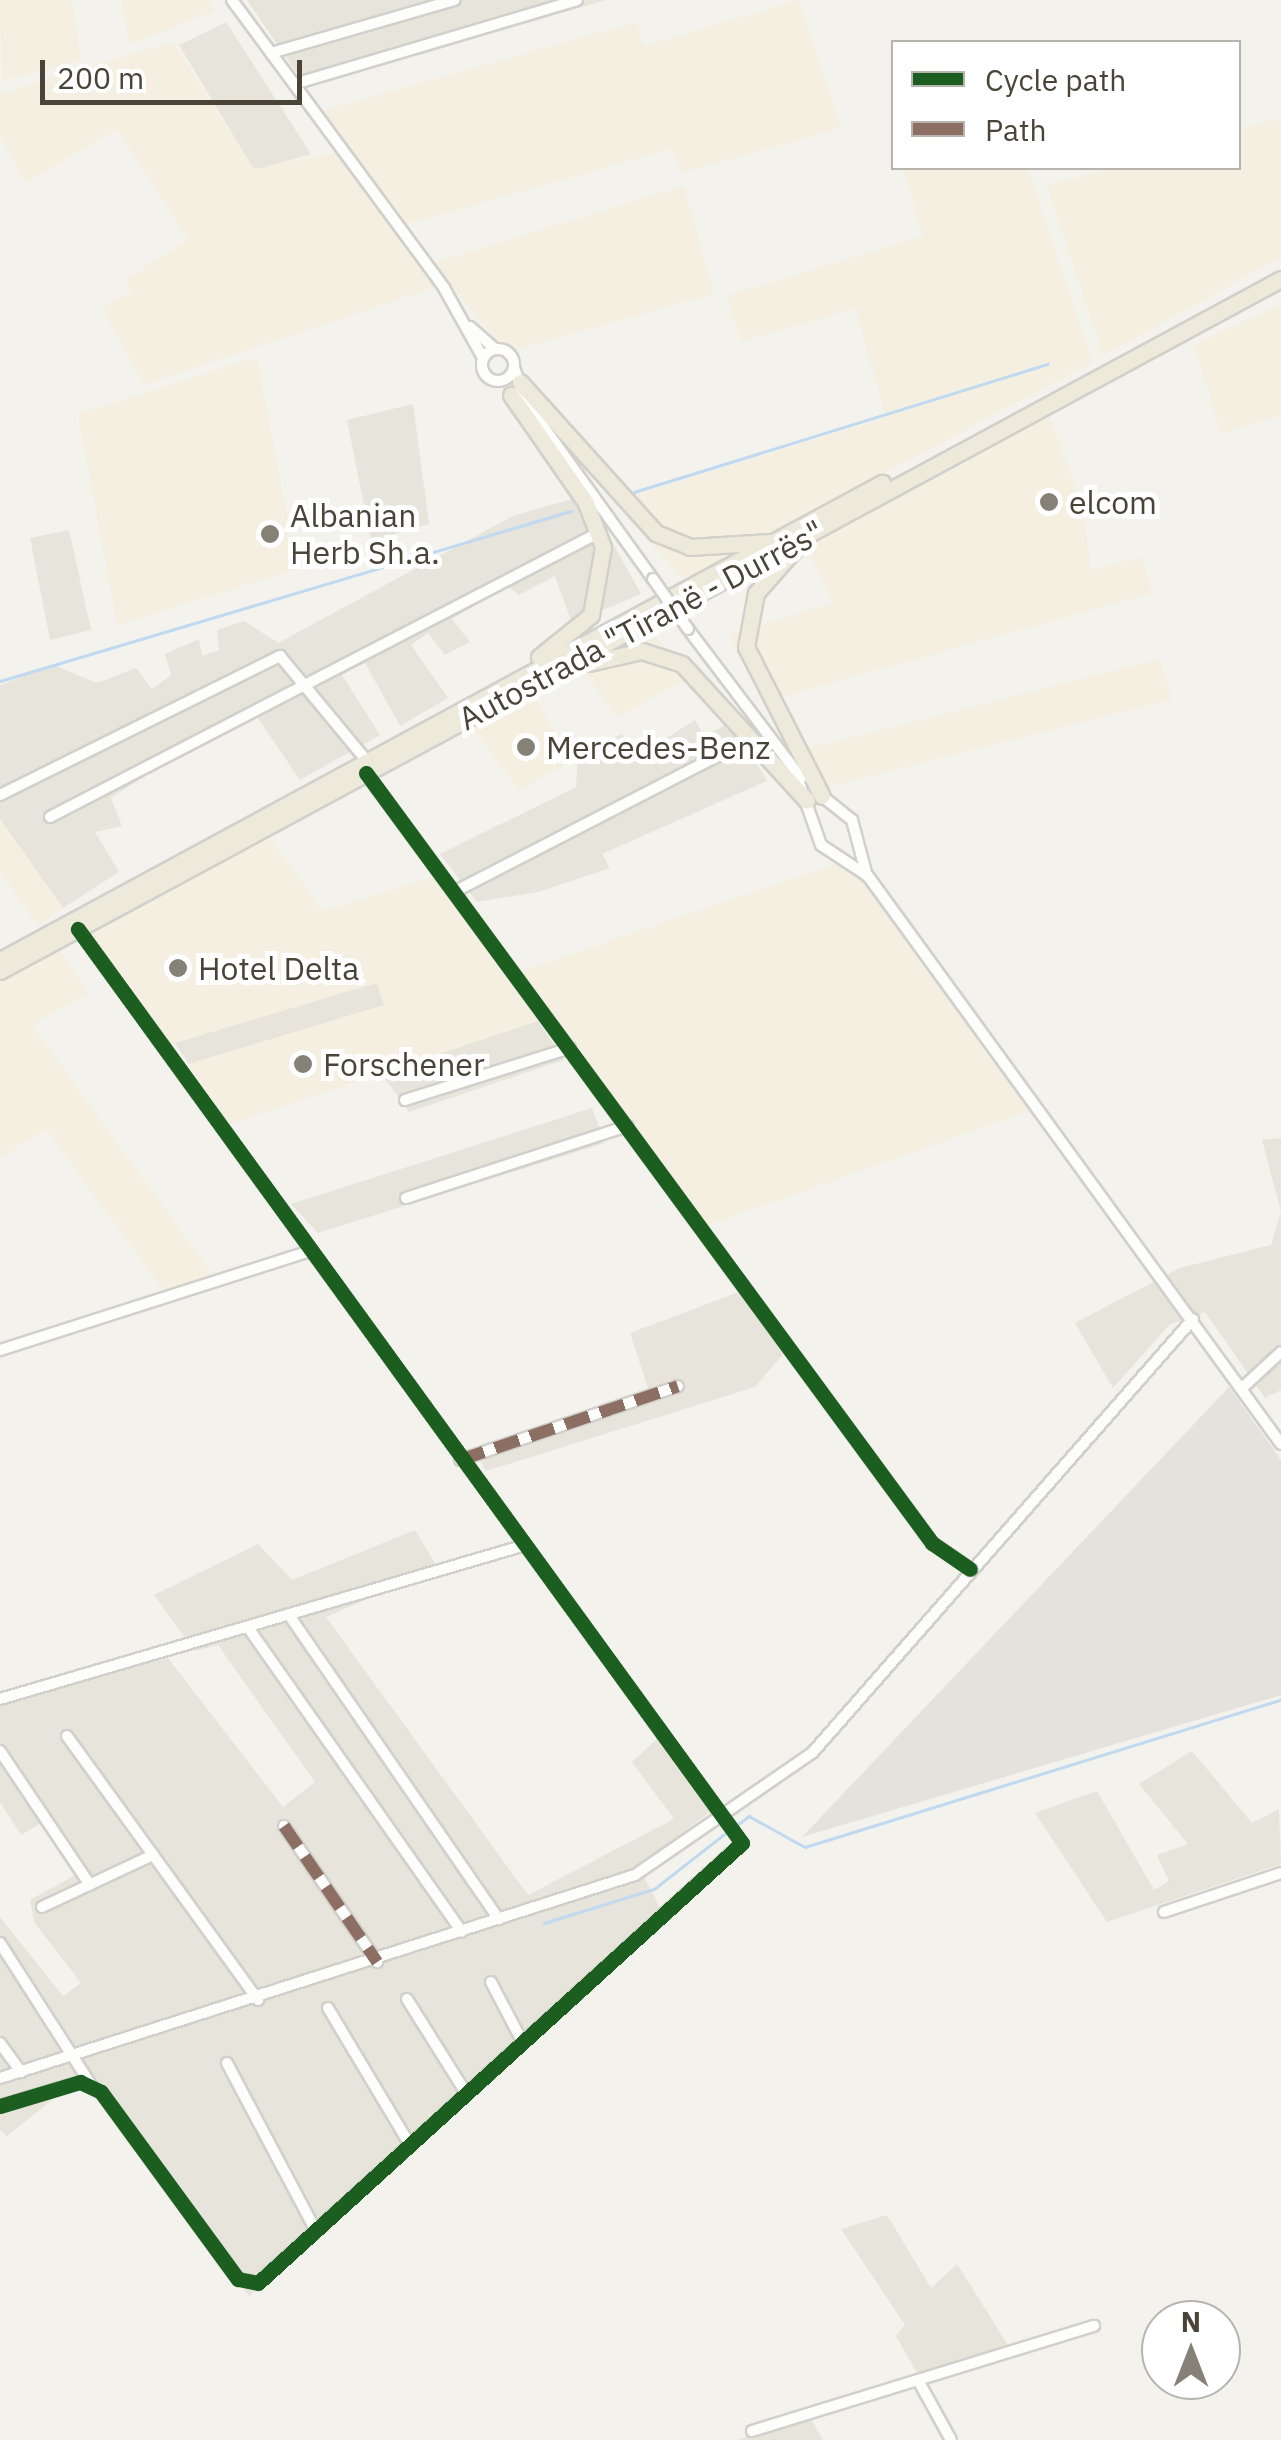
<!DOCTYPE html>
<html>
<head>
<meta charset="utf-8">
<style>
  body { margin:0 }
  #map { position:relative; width:1281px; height:2440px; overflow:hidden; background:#f3f2ed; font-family:"IBM Plex Sans",sans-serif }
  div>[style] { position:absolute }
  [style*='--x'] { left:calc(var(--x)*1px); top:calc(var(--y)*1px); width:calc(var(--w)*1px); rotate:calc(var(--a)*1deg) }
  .residential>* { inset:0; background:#e7e4db }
  .commercial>* { inset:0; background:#f5efe1 }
  .industrial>* { inset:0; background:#e5e2dd }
  .stream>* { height:2.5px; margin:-1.25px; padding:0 1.25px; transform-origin:1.25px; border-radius:1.25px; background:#bed9f0 }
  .roads { filter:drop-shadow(2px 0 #d1d0cb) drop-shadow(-2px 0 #d1d0cb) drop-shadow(0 2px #d1d0cb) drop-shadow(0 -2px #d1d0cb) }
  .minor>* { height:10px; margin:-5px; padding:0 5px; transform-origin:5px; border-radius:5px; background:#fdfdfc }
  .minor>.ring { margin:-5px; padding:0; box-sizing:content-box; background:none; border:10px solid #fdfdfc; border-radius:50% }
  .highway>* { height:15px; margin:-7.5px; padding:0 7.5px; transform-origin:7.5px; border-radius:7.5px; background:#ede9db }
  .bridges { filter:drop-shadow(2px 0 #d1d0cb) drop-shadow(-2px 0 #d1d0cb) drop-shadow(0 2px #d1d0cb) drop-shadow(0 -2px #d1d0cb) }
  .minor-bridge>* { height:10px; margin:-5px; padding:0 5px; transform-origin:5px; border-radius:5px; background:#fdfdfc }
  .quiet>* { height:12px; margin-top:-6px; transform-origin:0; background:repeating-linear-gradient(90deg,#8d6e63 0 25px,transparent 0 37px) }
  .cycleway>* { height:15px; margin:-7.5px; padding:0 7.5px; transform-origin:7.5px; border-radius:7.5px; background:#1b5e20 }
  .dots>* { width:28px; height:28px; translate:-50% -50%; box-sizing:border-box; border:5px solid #fff; border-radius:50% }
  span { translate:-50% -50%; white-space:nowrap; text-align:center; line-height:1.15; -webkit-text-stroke:10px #fff; paint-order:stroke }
  .poi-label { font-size:32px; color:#4a4438 }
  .left { translate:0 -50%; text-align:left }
  .street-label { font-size:32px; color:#4a4438 }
  .legend { position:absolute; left:891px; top:40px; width:350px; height:130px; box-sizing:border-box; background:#fff; border:2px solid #b7b4af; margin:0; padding:12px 18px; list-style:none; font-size:30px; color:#4a4438 }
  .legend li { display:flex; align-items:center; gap:20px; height:50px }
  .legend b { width:50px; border:2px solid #b7b4af }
  .north { position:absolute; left:1141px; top:2300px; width:100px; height:100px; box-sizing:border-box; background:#fff; border:2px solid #b7b4af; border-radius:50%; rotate:0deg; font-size:28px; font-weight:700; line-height:40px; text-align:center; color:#4a4438 }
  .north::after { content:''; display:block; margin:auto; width:35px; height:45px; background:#858177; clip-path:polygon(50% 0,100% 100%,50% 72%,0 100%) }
  .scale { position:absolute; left:40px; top:60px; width:262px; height:45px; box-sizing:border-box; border:5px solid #4a4438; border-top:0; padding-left:12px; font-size:30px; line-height:35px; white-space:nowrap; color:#4a4438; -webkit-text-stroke:8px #fff; paint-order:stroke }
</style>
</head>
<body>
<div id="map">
  <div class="residential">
    <i style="clip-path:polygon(247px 0,606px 0,307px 88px)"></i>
    <i style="clip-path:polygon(226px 22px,311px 154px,254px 170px,179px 45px)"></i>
    <i style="clip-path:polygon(413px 404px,429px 524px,371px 541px,347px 420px)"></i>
    <i style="clip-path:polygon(586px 495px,641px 594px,572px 623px,555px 576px,519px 595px,508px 586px,452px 619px,470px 642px,445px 655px,428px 633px,411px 645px,448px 698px,400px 726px,365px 663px,342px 675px,380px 735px,300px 780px,251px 708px,111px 798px,122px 826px,95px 832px,119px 872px,63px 908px,0 819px,0 685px,54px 665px,97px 683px,136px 668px,152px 689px,171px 675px,165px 654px,199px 639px,202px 656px,219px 650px,217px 630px,244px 621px,278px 643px,513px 516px)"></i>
    <i style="clip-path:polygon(69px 530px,91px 630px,50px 640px,30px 538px)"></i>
    <i style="clip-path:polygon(695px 720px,704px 736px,731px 722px,767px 781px,602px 854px,610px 868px,538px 892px,477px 902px,440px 854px,576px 787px,578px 754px,622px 734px,638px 756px)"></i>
    <i style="clip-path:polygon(377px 982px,385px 1005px,189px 1064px,175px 1043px)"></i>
    <i style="clip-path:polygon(538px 1021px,564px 1060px,409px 1112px,381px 1073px)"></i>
    <i style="clip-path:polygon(592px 1108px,605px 1143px,318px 1233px,291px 1204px)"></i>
    <i style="clip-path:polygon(1281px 1138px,1281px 1390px,1265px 1398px,1205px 1312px,1169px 1325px,1113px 1388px,1075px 1323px,1180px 1268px,1271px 1245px,1281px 1212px,1262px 1140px)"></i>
    <i style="clip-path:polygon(752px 1287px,792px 1344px,755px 1387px,486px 1471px,474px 1449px,650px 1394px,630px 1333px)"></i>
    <i style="clip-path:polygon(415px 1530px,438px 1568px,326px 1617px,528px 1895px,674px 1819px,632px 1762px,659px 1737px,715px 1808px,638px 1866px,662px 1911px,249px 2296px,95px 2089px,62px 2092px,7px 2136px,0 2130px,0 1917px,63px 1996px,81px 1983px,34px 1922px,30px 1900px,77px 1874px,40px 1824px,21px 1835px,0 1802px,0 1703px,168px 1658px,283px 1807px,315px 1782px,218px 1645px,195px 1651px,154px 1595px,258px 1544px,292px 1580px)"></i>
    <i style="clip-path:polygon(1192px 1751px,1252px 1823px,1279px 1809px,1281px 1864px,1107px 1922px,1035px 1813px,1097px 1791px,1154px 1890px,1169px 1881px,1157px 1855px,1188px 1844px,1139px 1784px)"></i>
    <i style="clip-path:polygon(887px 2215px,931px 2288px,957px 2264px,1011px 2350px,918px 2375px,896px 2336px,905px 2325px,841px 2229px)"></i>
    <i style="clip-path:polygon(809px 2416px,823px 2440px,736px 2440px)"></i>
  </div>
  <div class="commercial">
    <i style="clip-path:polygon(0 0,72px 0,81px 60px,2px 81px)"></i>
    <i style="clip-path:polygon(122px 0,208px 0,215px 11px,129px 44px)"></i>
    <i style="clip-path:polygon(799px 0,841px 128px,681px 173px,672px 149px,406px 224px,321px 111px,637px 22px,644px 46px)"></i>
    <i style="clip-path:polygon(173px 42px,254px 169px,336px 153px,435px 287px,144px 385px,102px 308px,132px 291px,125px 280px,188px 240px,117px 129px,26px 183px,0 136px,0 94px)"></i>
    <i style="clip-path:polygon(1281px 117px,1281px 257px,1103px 356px,1047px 186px,1111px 168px,1238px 168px,1239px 130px)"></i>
    <i style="clip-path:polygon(903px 168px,1028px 168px,1093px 362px,684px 580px,617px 506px,626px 498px,886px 417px,855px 308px,741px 342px,726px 296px,923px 236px)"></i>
    <i style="clip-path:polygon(684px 186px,714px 294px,507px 352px,432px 263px)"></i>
    <i style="clip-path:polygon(1281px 304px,1281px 416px,1221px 433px,1194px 345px)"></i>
    <i style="clip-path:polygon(257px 357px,297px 569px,117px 625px,78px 414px)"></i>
    <i style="clip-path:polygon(1048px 412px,1083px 509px,1091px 570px,1142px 557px,1152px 593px,767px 701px,728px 635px,833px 603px,805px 544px)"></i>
    <i style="clip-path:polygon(650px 628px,689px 678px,617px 717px,581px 667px)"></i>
    <i style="clip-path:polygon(1159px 659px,1172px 699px,816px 790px,794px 752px)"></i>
    <i style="clip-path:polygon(532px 693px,572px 761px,519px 790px,472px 727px)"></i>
    <i style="clip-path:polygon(0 820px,63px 908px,38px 926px,0 871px)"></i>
    <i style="clip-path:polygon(268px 834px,322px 911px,435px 877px,538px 1021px,227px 1125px,189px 1064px,384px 1005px,377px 983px,167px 1045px,87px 934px)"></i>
    <i style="clip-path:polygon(852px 858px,1029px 1111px,706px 1226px,519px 972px)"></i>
    <i style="clip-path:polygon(57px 947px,88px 993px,32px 1025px,214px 1277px,164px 1291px,46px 1129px,0 1158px,0 978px)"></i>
  </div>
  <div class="industrial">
    <i style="clip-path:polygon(1229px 1387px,1281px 1460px,1281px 1695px,802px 1837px)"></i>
  </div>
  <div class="stream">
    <i style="--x:634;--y:492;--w:433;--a:-17.2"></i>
    <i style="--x:0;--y:681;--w:596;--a:-16.58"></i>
    <i style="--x:734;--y:1827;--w:19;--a:-36"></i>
    <i style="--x:749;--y:1816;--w:64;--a:29"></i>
    <i style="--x:805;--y:1847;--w:498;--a:-17.2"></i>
    <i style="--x:544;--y:1923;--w:115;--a:-17.2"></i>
    <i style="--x:654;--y:1889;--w:93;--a:-38"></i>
  </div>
  <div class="roads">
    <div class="minor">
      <i style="--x:232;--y:0;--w:358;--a:53.6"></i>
      <i style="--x:444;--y:288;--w:80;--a:60.9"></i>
      <i style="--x:271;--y:53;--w:191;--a:-16.1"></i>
      <i style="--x:294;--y:84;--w:295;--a:-16.5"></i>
      <i style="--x:470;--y:327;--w:33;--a:41"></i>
      <i class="ring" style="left:482px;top:349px;width:22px;height:22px"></i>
      <i style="--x:514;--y:367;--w:36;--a:72"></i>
      <i style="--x:525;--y:401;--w:219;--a:54.3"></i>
      <i style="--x:688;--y:629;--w:187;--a:52.8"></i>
      <i style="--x:366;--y:773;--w:956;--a:53.68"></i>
      <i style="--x:932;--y:1543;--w:46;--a:34.4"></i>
      <i style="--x:796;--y:774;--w:75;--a:70.6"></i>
      <i style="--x:821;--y:845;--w:56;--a:33.4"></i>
      <i style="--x:868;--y:876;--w:702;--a:53.98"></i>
      <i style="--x:817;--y:792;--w:45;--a:38.7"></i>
      <i style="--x:852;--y:820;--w:58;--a:75"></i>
      <i style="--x:0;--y:795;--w:313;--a:-26.4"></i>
      <i style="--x:280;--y:656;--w:136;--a:50.4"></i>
      <i style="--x:50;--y:817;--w:619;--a:-27.39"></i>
      <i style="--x:454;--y:892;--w:335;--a:-27.3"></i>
      <i style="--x:405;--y:1100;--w:173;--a:-17.5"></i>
      <i style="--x:406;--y:1198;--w:233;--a:-18"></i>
      <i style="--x:0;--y:1350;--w:323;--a:-17.7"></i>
      <i style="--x:1241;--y:1389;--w:54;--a:-42.8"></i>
      <i style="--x:460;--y:1460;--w:230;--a:-18.7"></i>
      <i style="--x:291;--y:1618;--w:366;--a:55.4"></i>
      <i style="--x:249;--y:1629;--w:370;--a:54.9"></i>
      <i style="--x:0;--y:1699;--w:544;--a:-16.34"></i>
      <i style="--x:67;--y:1736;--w:326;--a:54.1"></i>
      <i style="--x:0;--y:1751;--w:161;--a:56.1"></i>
      <i style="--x:284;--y:1826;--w:165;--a:55.6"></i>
      <i style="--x:42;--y:1907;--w:123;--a:-25.1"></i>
      <i style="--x:1164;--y:1912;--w:123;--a:-18.4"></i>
      <i style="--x:0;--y:1943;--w:169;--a:57.3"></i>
      <i style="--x:491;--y:1982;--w:67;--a:62.3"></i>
      <i style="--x:407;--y:1999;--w:111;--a:57.9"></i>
      <i style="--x:328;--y:2008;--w:160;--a:59.1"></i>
      <i style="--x:0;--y:2043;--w:36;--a:54"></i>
      <i style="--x:227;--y:2063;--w:190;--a:62.1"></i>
      <i style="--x:0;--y:2078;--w:667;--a:-17.73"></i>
      <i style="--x:635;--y:1875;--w:216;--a:-34.6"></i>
      <i style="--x:813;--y:1752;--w:576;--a:-48.73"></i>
      <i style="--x:0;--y:2106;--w:84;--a:-16.7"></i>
      <i style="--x:80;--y:2082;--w:23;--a:25"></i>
      <i style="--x:101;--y:2092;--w:232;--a:53.8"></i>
      <i style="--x:238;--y:2279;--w:20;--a:11"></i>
      <i style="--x:258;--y:2283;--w:654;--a:-42.27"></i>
      <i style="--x:742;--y:1843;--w:1130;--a:-126"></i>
      <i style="--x:919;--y:2382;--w:66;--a:61.1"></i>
      <i style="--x:752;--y:2431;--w:358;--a:-17.1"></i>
    </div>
    <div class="highway">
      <i style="--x:520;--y:382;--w:203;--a:48"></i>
      <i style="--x:656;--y:533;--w:37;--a:22"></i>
      <i style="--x:690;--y:547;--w:79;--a:-3.6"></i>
      <i style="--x:511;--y:395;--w:131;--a:55.2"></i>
      <i style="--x:586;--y:503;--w:47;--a:68.9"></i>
      <i style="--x:603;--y:547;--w:69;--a:100"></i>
      <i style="--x:591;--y:615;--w:67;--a:141.1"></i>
      <i style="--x:800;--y:543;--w:67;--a:131.3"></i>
      <i style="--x:756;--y:593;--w:55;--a:100.5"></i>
      <i style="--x:746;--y:647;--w:167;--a:63"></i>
      <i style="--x:589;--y:663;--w:54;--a:-12.8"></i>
      <i style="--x:642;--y:651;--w:42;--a:18"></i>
      <i style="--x:682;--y:664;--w:185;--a:47.6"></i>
      <i style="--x:0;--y:960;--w:1003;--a:-28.41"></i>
      <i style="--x:0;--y:971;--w:1456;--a:-28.38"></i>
    </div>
  </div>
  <div class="bridges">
    <div class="minor-bridge">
      <i style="--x:653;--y:579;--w:61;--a:55"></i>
    </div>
  </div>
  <div class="quiet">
    <i style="--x:460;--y:1460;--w:230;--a:-18.7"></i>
    <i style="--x:284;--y:1826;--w:165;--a:55.6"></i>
  </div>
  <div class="cycleway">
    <i style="--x:366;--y:773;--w:956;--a:53.68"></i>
    <i style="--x:932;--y:1543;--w:46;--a:34.4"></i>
    <i style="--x:0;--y:2106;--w:84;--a:-16.7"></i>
    <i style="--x:80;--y:2082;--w:23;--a:25"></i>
    <i style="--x:101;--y:2092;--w:232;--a:53.8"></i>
    <i style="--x:238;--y:2279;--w:20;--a:11"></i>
    <i style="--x:258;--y:2283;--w:654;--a:-42.27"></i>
    <i style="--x:742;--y:1843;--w:1130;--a:-126"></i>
  </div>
  <div class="dots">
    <i style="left:1049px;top:502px;background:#858177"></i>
    <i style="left:270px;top:534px;background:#858177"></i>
    <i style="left:526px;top:747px;background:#858177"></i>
    <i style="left:178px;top:968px;background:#858177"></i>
    <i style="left:303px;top:1064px;background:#858177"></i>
  </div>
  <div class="poi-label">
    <span class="left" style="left:1069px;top:502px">elcom</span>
    <span class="left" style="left:290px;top:534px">Albanian<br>Herb Sh.a.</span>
    <span class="left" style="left:546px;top:747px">Mercedes-Benz</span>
    <span class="left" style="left:198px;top:968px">Hotel Delta</span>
    <span class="left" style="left:323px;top:1064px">Forschener</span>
  </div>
  <div class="street-label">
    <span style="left:641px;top:625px;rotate:-28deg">Autostrada "Tiranë - Durrës"</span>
  </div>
  <ul class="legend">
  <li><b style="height:12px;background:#1b5e20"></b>Cycle path</li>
  <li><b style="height:12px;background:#8d6e63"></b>Path</li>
  </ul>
  <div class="north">N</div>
  <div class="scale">200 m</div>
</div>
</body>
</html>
